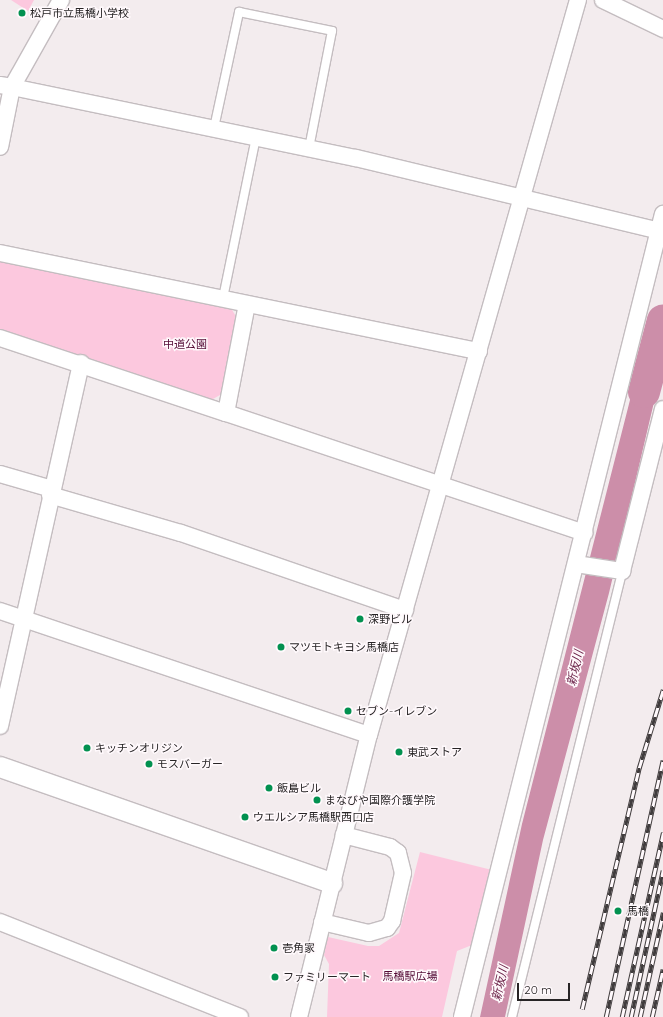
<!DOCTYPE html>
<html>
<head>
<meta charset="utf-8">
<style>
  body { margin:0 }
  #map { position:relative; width:663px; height:1017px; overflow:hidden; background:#f3ecee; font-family:Quicksand,"Noto Sans JP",sans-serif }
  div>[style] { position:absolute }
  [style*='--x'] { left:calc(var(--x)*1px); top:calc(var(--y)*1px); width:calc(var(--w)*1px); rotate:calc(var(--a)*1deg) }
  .green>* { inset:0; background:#fcc8de }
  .water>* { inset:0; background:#cc8ea9 }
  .river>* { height:32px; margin:-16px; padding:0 16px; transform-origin:16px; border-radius:16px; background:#cc8ea9 }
  .roads { filter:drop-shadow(1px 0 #c4bdc0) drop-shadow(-1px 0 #c4bdc0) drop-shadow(0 1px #c4bdc0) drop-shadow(0 -1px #c4bdc0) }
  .service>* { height:8px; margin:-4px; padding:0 4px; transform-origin:4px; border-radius:4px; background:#fff }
  .minor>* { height:16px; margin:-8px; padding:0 8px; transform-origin:8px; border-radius:8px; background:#fff }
  .tertiary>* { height:20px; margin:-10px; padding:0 10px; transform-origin:10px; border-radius:10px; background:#fff }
  .rail>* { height:4.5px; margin-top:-2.25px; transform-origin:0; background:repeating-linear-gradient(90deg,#fff9fc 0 9px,#403c3d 0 18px); box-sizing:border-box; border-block:1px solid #403c3d }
  .dots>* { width:11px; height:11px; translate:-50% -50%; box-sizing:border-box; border:2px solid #fff9fc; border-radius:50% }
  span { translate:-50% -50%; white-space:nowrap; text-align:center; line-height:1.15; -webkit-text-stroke:3px #fff9fc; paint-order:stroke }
  .poi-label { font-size:11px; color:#272425 }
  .left { translate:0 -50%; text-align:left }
  .park-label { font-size:11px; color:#540a35 }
  .water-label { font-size:12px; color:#6d244a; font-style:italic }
  .scale { position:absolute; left:517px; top:983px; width:53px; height:18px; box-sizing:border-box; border:2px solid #272425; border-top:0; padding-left:5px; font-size:12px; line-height:14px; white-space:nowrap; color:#272425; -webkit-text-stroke:3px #fff9fc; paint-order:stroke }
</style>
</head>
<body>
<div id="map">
  <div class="green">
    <i style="clip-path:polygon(11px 0,34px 0,28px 11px)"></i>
    <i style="clip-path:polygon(0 260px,231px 308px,238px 320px,222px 394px,211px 400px,0 329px)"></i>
    <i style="clip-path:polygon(420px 852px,492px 870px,472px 945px,457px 951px,442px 1017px,327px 1017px,329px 964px,324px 955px,328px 937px,368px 946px,379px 946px,399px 933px)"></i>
  </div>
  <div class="water">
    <i style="clip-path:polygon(644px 345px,663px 353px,663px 364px,609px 593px,543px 840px,505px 1017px,480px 1017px,522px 824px)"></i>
  </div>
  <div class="river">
    <i style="--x:644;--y:392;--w:74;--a:-75.2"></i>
  </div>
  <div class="roads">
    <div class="service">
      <i style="--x:214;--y:128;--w:119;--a:-77.8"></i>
      <i style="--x:239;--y:12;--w:95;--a:11.5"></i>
      <i style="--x:332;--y:31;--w:119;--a:101.1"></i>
      <i style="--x:223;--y:298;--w:164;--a:-78.4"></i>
      <i style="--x:512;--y:1017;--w:459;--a:-76.1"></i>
    </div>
    <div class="minor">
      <i style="--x:61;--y:0;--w:100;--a:119.4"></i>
      <i style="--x:12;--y:87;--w:351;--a:11.7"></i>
      <i style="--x:356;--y:158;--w:312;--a:13.5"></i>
      <i style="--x:603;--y:0;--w:67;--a:25.8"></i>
      <i style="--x:0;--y:85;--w:12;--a:9"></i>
      <i style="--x:12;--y:87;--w:61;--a:101.3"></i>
      <i style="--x:0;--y:253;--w:489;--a:11.6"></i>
      <i style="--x:0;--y:338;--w:238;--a:18.4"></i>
      <i style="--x:226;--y:413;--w:111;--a:-79.1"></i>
      <i style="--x:226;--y:413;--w:378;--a:18.5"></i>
      <i style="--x:0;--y:474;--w:54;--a:16.1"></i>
      <i style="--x:50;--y:495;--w:136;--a:16.2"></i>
      <i style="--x:181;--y:533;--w:237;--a:19"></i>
      <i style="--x:576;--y:564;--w:47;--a:8.7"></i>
      <i style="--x:622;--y:571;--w:167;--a:-75.8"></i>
      <i style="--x:0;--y:611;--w:389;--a:18.6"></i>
      <i style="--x:0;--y:726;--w:372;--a:-77.4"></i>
      <i style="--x:0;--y:922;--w:258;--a:21.6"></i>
      <i style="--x:322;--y:922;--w:48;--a:13.2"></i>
      <i style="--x:369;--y:933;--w:19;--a:-16"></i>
      <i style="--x:387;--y:928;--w:9;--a:-54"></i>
      <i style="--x:392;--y:921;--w:49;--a:-77.1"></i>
      <i style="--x:403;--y:873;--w:21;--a:-104"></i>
      <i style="--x:398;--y:853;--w:10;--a:-143"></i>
      <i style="--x:390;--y:847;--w:48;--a:-165.4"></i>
      <i style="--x:299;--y:1017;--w:291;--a:-76.1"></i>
      <i style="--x:369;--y:735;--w:764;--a:-74.13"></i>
      <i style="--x:462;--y:1017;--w:828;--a:-75.95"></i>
    </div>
    <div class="tertiary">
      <i style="--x:0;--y:767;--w:352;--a:19.3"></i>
    </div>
  </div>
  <div class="rail">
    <i style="--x:582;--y:1009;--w:248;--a:-76.7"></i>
    <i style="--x:639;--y:768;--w:82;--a:-72.9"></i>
    <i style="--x:606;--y:1017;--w:263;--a:-77.5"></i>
    <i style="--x:622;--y:1017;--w:189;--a:-77.4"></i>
    <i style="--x:631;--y:1017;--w:150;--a:-77.7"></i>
    <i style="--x:640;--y:1017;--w:107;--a:-77.5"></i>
    <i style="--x:652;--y:1017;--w:49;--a:-77.1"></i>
  </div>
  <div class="dots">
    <i style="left:22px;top:13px;background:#029150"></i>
    <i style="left:360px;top:619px;background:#029150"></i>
    <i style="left:281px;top:647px;background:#029150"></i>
    <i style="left:348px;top:711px;background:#029150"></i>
    <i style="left:87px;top:748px;background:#029150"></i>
    <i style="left:399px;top:752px;background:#029150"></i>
    <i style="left:149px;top:764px;background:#029150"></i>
    <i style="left:269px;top:788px;background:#029150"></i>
    <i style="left:317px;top:800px;background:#029150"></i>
    <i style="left:245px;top:817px;background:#029150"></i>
    <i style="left:618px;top:911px;background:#029150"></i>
    <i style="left:274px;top:948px;background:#029150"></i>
    <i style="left:275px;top:977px;background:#029150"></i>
  </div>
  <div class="poi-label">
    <span class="left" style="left:30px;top:13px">松戸市立馬橋小学校</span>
    <span class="left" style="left:368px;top:619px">深野ビル</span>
    <span class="left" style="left:289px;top:647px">マツモトキヨシ馬橋店</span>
    <span class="left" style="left:356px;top:711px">セブン-イレブン</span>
    <span class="left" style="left:95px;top:748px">キッチンオリジン</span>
    <span class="left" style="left:407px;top:752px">東武ストア</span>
    <span class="left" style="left:157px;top:764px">モスバーガー</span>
    <span class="left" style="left:277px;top:788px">飯島ビル</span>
    <span class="left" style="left:325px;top:800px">まなびや国際介護学院</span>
    <span class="left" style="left:253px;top:817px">ウエルシア馬橋駅西口店</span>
    <span class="left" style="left:627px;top:911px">馬橋</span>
    <span class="left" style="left:282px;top:948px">壱角家</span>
    <span class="left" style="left:283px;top:977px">ファミリーマート</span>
  </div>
  <div class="park-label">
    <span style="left:185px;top:344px">中道公園</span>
    <span style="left:410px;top:976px">馬橋駅広場</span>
  </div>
  <div class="water-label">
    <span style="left:575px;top:668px;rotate:-77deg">新坂川</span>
    <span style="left:500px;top:983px;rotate:-77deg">新坂川</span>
  </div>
  <div class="scale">20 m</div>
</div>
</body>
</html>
